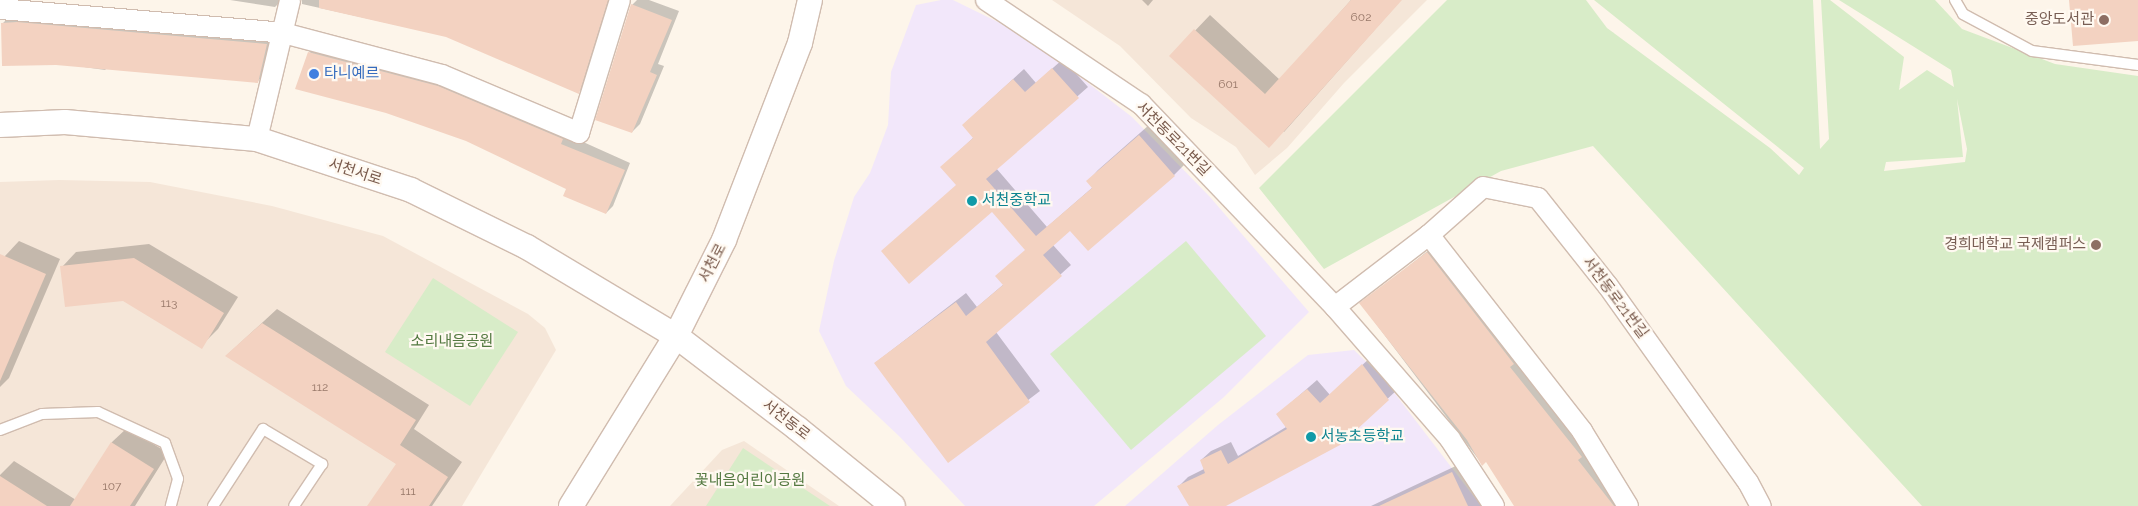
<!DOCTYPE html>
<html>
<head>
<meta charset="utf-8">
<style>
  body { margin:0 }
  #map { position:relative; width:2138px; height:506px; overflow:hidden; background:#fdf5ea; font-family:Raleway,"Noto Sans KR",sans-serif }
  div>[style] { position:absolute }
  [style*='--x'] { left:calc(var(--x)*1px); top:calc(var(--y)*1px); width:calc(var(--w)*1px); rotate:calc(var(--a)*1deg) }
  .residential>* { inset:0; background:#f5e6d8 }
  .education>* { inset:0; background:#f2e7fa }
  .green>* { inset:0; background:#d8ecc8 }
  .shadow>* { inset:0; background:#0003 }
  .building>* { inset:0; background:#f3d2c1 }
  .roads { filter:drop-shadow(1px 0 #d0bcaf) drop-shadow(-1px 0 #d0bcaf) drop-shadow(0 1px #d0bcaf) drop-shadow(0 -1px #d0bcaf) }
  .service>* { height:10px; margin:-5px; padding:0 5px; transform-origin:5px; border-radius:5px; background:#fff }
  .minor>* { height:20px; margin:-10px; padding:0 10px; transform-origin:10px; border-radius:10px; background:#fff }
  .tertiary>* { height:24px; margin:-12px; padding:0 12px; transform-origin:12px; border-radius:12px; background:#fff }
  .dots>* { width:14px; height:14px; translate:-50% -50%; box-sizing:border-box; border:2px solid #fff9f1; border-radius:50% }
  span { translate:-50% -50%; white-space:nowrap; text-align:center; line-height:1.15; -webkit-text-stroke:4.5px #fff9f1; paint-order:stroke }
  .number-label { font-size:12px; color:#987869 }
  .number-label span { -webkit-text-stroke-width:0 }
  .education-label { font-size:15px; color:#785e54 }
  .right { translate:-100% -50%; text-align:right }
  .shop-label { font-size:15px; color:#366cbe }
  .left { translate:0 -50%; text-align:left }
  .street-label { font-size:15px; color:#795a4c }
  .culture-label { font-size:15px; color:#0d838f }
  .park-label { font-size:15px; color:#547941 }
</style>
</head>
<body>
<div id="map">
  <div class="residential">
    <i style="clip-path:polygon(1052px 0,1427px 0,1344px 83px,1287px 148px,1255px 175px,1236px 147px,1191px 118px,1120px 46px)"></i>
    <i style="clip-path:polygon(59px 180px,150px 182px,272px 206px,383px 236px,528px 314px,545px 328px,556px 350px,462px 506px,0 506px,0 182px)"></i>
    <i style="clip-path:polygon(744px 441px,839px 506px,670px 506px,722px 450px)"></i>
  </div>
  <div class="education">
    <i style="clip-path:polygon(941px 0,953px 0,1000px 23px,1075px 73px,1132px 117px,1210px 197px,1309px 312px,1224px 397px,1094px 506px,965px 506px,900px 437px,846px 386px,819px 331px,834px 261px,854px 197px,870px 173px,888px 125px,891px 72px,916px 5px)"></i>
    <i style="clip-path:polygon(1354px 350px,1383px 378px,1481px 506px,1125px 506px,1218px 425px,1308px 355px)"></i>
  </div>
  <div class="green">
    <i style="clip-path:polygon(evenodd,1447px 0,1586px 0,1607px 28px,1770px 148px,1799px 175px,1804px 168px,1594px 0,1813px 0,1820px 149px,1829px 139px,1821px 0,1830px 0,1904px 57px,1899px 90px,1927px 70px,1954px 87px,1951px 70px,1839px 0,1935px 0,1962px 29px,2055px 64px,2138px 76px,2138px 506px,1922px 506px,1593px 146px,1501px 171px,1324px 269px,1259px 188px,1447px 0,1957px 99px,1967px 149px,1965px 162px,1884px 171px,1886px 162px,1963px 157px,1957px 99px)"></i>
    <i style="clip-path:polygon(1186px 241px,1266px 336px,1131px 450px,1050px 354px)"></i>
    <i style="clip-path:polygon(433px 278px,518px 332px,470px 406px,385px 352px)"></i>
    <i style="clip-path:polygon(743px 448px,830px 506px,706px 506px)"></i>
  </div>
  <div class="shadow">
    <i style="clip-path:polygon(230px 0,282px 0,275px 7px)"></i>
    <i style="clip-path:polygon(302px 0,611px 0,585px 86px,578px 92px,446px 36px,302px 4px)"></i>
    <i style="clip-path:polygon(637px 0,649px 0,679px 11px,658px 64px,664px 66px,640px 124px,632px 132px,632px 5px)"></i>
    <i style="clip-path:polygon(1142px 0,1153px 0,1148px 6px)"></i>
    <i style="clip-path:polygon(1351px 0,1401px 0,1284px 132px,1171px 56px,1210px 15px,1280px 80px)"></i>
    <i style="clip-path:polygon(9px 17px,273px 37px,264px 75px,258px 81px,108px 67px,105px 70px,56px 63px,2px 24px)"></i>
    <i style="clip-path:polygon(315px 46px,445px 80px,630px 163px,613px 206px,606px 213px,568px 188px,309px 52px)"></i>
    <i style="clip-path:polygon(1063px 59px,1088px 87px,996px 168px,1047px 227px,1093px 187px,1088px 181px,1098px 170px,1149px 125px,1184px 165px,1174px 175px,1070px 230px,1053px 245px,1071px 265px,996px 332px,1040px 391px,948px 461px,875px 363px,966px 293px,977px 307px,1004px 284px,1026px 249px,992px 210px,957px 185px,942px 167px,974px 137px,963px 125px,1024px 69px,1036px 83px)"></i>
    <i style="clip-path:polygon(19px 241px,60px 259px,9px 378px,0 387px,0 266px,5px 256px)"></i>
    <i style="clip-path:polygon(149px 244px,238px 297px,218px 329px,203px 344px,62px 267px,76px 252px)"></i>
    <i style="clip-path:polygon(1434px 246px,1588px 450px,1617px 506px,1516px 506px,1486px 460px,1482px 464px,1361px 304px)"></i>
    <i style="clip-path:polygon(277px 309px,429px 405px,414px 429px,462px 462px,432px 506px,369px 506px,397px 464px,227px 355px)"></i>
    <i style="clip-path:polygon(1372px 356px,1397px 390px,1339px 444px,1223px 506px,1190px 506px,1179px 486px,1188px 477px,1204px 469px,1201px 460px,1211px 451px,1231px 442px,1238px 456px,1286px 427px,1278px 414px,1317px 380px,1330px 395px)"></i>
    <i style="clip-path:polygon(127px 428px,168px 453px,135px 506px,0 506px,0 475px,14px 461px,76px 500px,112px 442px)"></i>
    <i style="clip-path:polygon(1462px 463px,1483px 506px,1371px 506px)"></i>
  </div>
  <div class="building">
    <i style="clip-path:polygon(319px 0,608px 0,579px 94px,446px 37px,319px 8px)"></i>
    <i style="clip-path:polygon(1351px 0,1402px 0,1269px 148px,1169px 56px,1194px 29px,1265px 94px)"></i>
    <i style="clip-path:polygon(2069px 0,2138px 0,2138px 41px,2073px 46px)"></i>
    <i style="clip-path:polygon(631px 4px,672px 20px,650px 72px,657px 75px,632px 133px,595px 120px)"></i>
    <i style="clip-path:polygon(17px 22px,267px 44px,258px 83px,56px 65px,2px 66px,1px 23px)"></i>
    <i style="clip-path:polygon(308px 52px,438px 86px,563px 139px,561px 144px,625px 170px,606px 214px,563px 196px,566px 189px,466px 141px,386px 113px,295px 89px)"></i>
    <i style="clip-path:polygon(1052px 68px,1079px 98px,986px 179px,1036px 236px,1092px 188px,1086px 181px,1139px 135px,1175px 176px,1088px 251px,1070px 231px,1043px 255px,1062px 276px,986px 342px,1030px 402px,948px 463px,874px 363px,956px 302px,966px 316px,1003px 285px,995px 276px,1025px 250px,992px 212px,909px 284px,881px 251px,956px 185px,940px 167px,973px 138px,962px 125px,1013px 79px,1025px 92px)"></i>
    <i style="clip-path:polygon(1427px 252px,1514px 364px,1510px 367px,1582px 457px,1578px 460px,1614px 506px,1514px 506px,1486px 462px,1482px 466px,1467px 440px,1359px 303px)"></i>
    <i style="clip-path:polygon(0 254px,46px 274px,0 381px)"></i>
    <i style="clip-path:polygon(134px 258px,224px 313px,202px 349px,123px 301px,65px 307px,60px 266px)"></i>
    <i style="clip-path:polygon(262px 323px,416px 420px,400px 445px,448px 477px,429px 506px,367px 506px,396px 464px,225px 356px)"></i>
    <i style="clip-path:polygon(1362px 364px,1389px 400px,1340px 445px,1226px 506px,1189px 506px,1177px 486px,1205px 473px,1200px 460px,1221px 450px,1228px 464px,1287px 429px,1276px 414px,1307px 389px,1320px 403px)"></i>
    <i style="clip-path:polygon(111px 442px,154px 469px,130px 506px,70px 506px)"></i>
    <i style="clip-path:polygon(1452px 472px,1468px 506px,1379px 506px)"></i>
    <i style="clip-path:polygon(0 476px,47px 506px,0 506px)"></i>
  </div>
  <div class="roads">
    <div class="service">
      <i style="--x:1955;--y:0;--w:16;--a:60"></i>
      <i style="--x:1963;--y:14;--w:78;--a:28.2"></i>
      <i style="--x:2032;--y:51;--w:107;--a:7.5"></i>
      <i style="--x:0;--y:430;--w:45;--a:-20.9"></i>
      <i style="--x:42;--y:414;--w:56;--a:-2"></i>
      <i style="--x:98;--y:412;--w:74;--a:24.8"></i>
      <i style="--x:165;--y:443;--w:38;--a:70"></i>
      <i style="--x:178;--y:479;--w:28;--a:105"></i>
      <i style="--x:213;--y:506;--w:92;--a:-57"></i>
      <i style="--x:263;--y:429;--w:69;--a:30.7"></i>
      <i style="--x:322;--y:464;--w:50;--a:123.7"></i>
    </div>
    <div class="minor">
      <i style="--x:986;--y:0;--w:187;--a:33.9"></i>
      <i style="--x:1141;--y:104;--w:281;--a:46.3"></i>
      <i style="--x:1335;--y:307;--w:175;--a:48.9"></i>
      <i style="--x:1450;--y:439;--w:80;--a:56.7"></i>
      <i style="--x:0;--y:9;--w:284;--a:4.8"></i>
      <i style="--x:283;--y:33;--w:164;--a:14.8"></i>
      <i style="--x:442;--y:75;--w:149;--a:22.9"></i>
      <i style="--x:579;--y:133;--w:139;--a:-72.9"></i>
      <i style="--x:257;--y:139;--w:143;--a:-76.6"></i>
      <i style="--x:1429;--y:235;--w:249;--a:52"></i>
      <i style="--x:1582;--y:431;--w:88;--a:58.5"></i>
      <i style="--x:1335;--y:307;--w:118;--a:-37.5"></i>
      <i style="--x:1429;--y:235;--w:72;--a:-41.6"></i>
      <i style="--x:1483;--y:187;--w:56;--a:11.3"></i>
      <i style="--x:1538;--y:198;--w:112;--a:51.5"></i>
      <i style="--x:1608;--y:286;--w:241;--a:54.5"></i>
      <i style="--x:1748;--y:482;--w:27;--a:62"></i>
    </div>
    <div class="tertiary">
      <i style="--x:0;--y:125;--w:65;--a:-2.6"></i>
      <i style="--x:65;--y:122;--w:193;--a:5.1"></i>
      <i style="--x:257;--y:139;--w:162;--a:18.3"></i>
      <i style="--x:411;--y:190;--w:129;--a:26.2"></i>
      <i style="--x:527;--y:247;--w:174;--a:30.9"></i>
      <i style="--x:676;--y:336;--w:153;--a:37.3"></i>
      <i style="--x:798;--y:429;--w:122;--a:39"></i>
      <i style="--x:571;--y:506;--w:200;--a:-58.3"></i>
      <i style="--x:676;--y:336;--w:107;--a:-63.4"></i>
      <i style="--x:724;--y:240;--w:211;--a:-68.9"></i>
      <i style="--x:800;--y:43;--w:44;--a:-76.9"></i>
    </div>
  </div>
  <div class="dots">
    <i style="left:2104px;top:20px;background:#8d6e63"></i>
    <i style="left:314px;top:74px;background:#3f7fe0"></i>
    <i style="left:972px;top:201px;background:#0f9aa8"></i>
    <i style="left:2096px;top:245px;background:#8d6e63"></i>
    <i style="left:1311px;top:437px;background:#0f9aa8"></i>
  </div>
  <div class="number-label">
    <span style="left:1361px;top:18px">602</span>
    <span style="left:1228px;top:85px">601</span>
    <span style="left:169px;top:304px">113</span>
    <span style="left:320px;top:388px">112</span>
    <span style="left:112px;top:487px">107</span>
    <span style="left:408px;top:492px">111</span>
  </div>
  <div class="education-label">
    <span class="right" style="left:2094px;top:20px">중앙도서관</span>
    <span class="right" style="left:2086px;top:245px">경희대학교 국제캠퍼스</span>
  </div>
  <div class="shop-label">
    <span class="left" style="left:324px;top:74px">타니예르</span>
  </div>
  <div class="street-label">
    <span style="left:1173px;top:139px;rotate:45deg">서천동로21번길</span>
    <span style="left:355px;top:172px;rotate:18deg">서천서로</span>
    <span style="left:713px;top:263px;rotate:-63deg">서천로</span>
    <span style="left:1615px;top:298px;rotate:53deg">서천동로21번길</span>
    <span style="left:786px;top:420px;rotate:38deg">서천동로</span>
  </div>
  <div class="culture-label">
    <span class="left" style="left:982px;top:201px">서천중학교</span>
    <span class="left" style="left:1321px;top:437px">서농초등학교</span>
  </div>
  <div class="park-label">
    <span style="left:452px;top:342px">소리내음공원</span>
    <span style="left:750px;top:481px">꽃내음어린이공원</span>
  </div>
</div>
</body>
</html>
